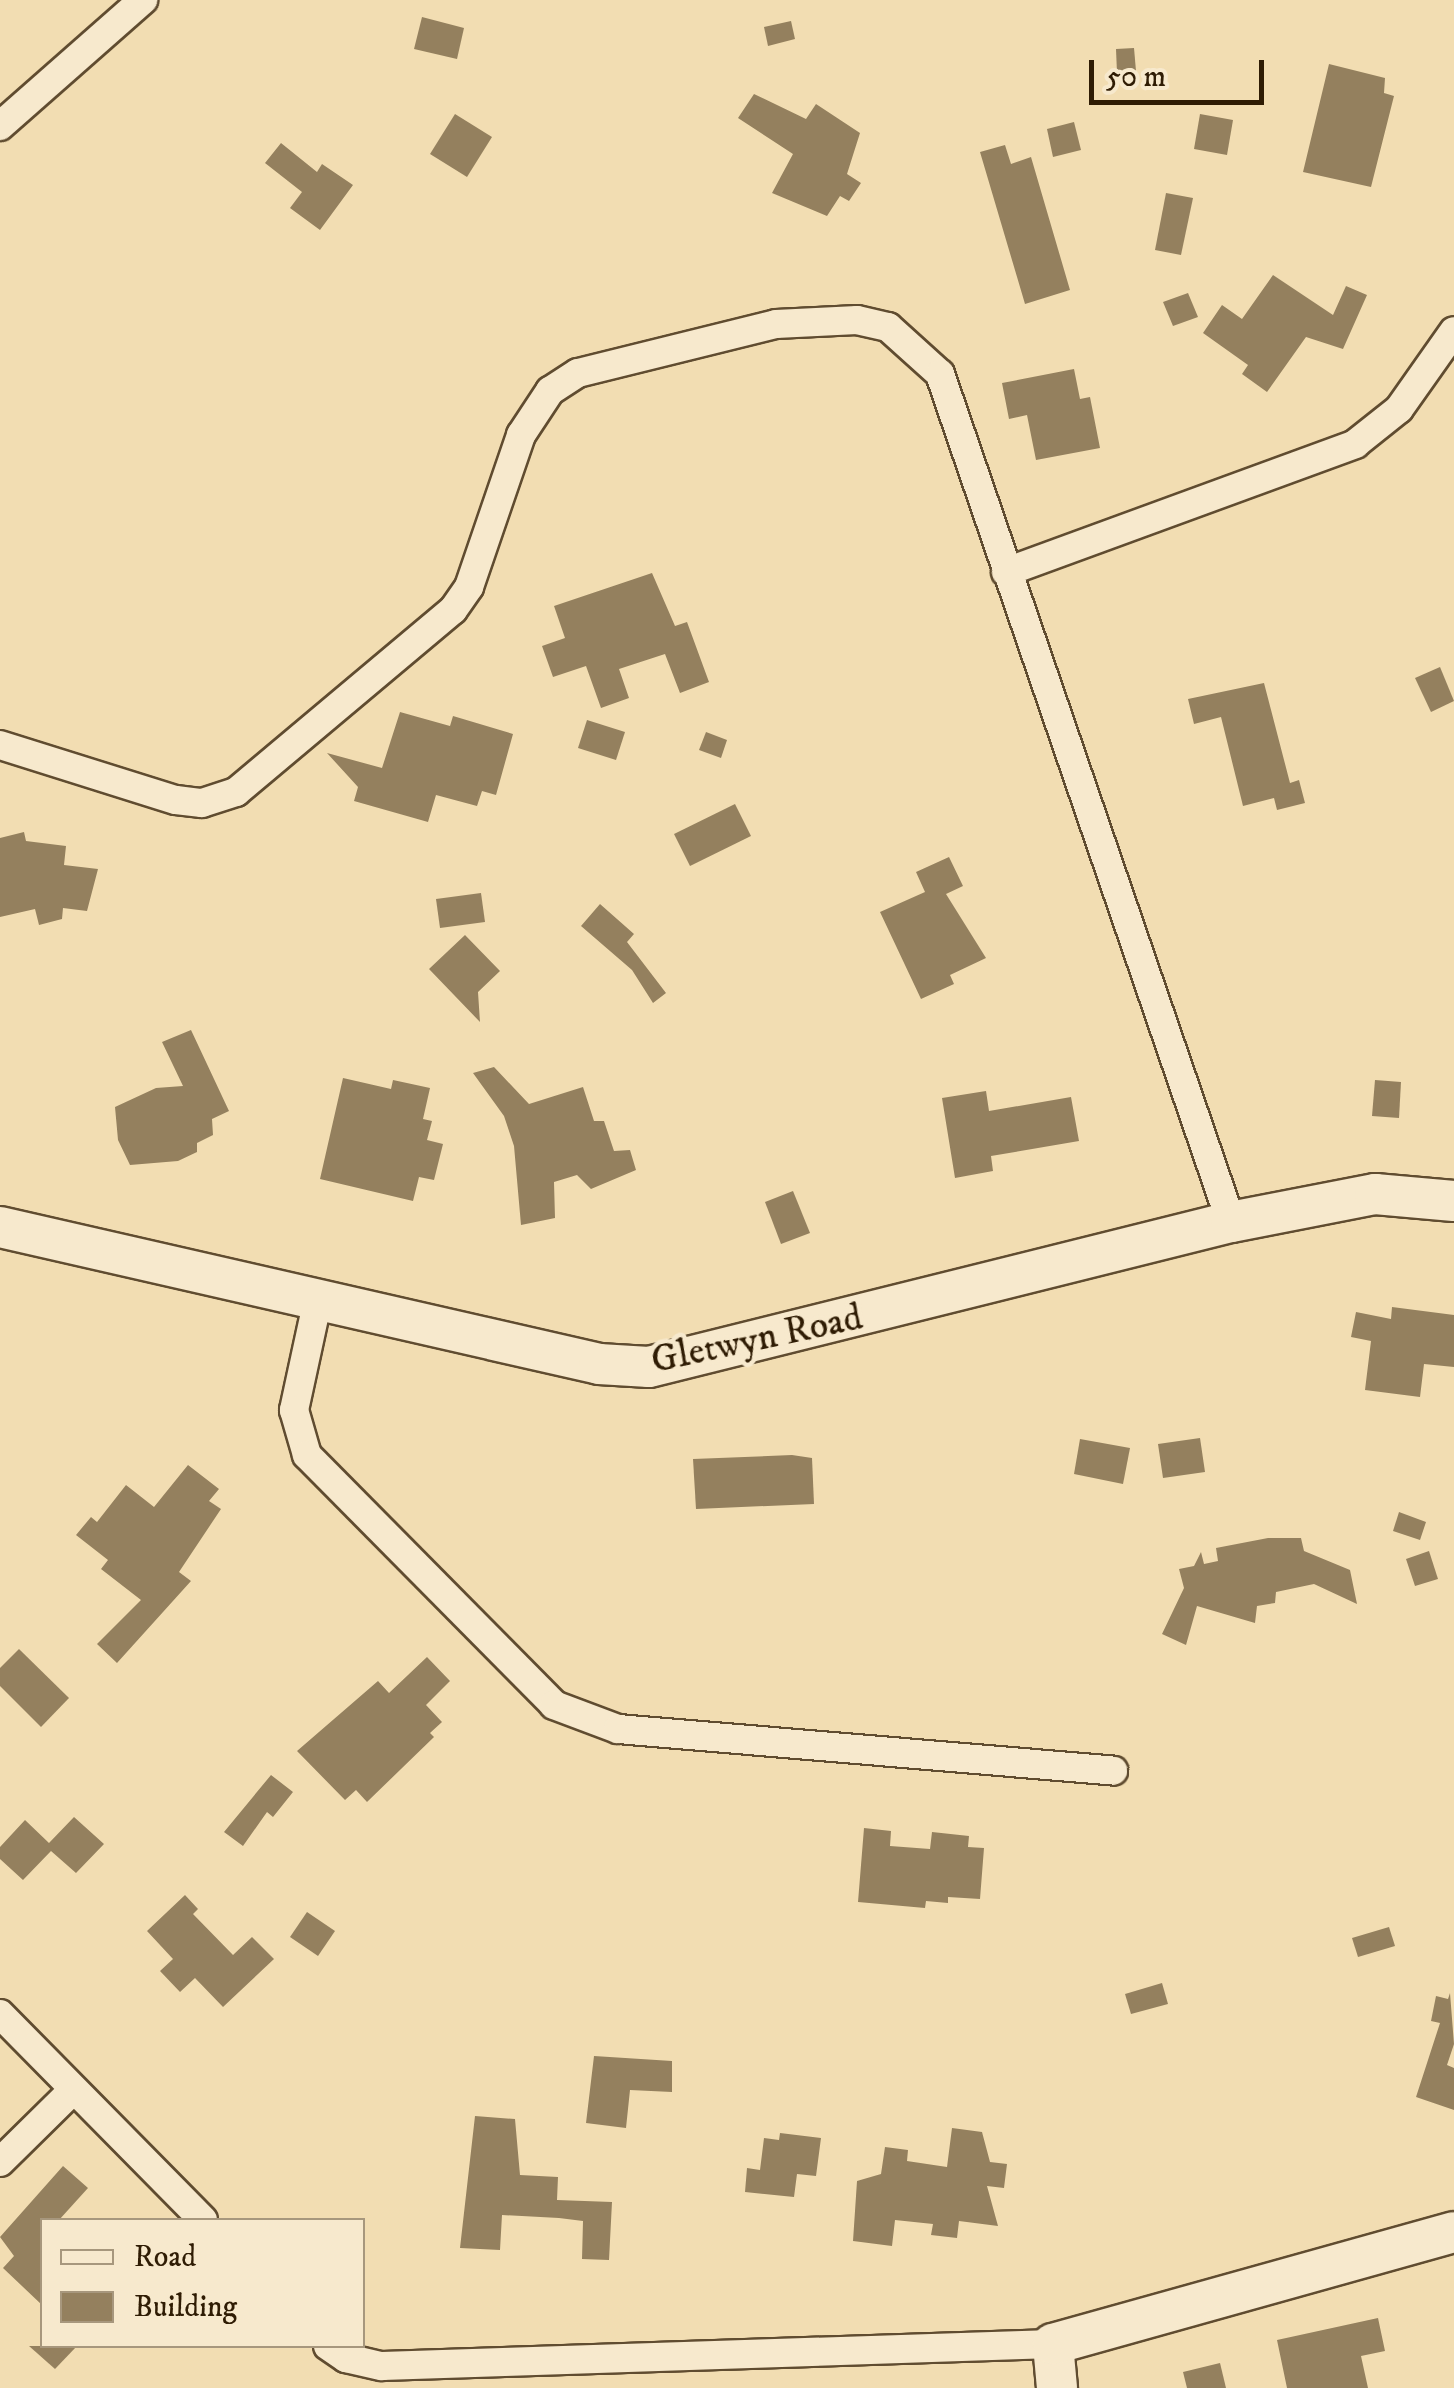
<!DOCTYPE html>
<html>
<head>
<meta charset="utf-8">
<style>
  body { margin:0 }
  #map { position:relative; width:1454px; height:2388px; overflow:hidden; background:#f2ddb2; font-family:"IM FELL DW Pica",serif }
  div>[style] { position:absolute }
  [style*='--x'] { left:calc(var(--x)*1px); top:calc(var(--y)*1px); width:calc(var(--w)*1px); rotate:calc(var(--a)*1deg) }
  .building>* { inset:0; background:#94805e }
  .roads { filter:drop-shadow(2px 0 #604c30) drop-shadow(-2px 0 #604c30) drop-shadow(0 2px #604c30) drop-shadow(0 -2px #604c30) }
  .street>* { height:28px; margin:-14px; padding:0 14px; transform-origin:14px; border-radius:14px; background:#f7e9cd }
  .secondary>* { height:40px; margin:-20px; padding:0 20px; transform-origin:20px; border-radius:20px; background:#f7e9cd }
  span { translate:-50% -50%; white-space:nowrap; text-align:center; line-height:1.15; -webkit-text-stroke:9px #f7e9cd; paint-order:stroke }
  .street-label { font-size:38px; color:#2f1c04 }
  .legend { position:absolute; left:40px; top:2218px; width:325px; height:130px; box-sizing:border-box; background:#f7e9cd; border:2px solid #a7977d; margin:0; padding:12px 18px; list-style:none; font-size:30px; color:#2f1c04 }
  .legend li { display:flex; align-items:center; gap:20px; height:50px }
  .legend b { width:50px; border:2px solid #a7977d }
  .scale { position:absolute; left:1089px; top:60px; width:175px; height:45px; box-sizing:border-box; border:5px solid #2f1c04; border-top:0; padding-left:12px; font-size:30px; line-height:35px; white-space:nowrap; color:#2f1c04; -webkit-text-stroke:8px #f7e9cd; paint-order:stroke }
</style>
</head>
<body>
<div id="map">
  <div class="building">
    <i style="clip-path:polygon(422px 17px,464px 28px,457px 59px,414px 49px)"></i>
    <i style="clip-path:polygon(791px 21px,795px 39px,768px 46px,764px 27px)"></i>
    <i style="clip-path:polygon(1134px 48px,1136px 71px,1117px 73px,1116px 49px)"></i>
    <i style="clip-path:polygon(1329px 64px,1385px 78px,1384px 93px,1394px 96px,1371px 187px,1303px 172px)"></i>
    <i style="clip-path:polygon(754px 94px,806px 119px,816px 104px,860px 133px,847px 174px,861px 183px,849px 201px,840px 196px,827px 216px,772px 193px,793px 154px,738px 118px)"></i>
    <i style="clip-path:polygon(455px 114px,492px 137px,467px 177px,430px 154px)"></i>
    <i style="clip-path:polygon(1200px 114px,1233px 120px,1227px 155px,1194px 149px)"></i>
    <i style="clip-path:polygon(1074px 122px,1081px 150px,1053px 157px,1047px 129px)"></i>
    <i style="clip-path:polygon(281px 143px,317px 172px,322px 164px,353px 185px,320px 230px,290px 208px,302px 192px,265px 163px)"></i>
    <i style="clip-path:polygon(1005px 145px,1011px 164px,1031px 157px,1070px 290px,1025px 304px,980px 152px)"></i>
    <i style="clip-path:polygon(1166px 193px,1193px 198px,1181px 255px,1155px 250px)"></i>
    <i style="clip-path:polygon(1273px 275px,1333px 315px,1346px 286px,1367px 295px,1343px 349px,1306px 337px,1267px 392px,1242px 374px,1248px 365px,1203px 333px,1222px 305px,1242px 319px)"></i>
    <i style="clip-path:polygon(1188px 293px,1198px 317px,1173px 326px,1163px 302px)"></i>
    <i style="clip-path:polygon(1074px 369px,1080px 399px,1090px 397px,1100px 448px,1036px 460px,1027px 415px,1009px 419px,1002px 383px)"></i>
    <i style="clip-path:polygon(652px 573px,675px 626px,687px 622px,709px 682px,680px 693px,665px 654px,619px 669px,629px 698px,601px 708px,586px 666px,553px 677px,542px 646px,565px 638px,554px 606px)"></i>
    <i style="clip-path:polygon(1440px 667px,1454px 701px,1431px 712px,1415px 678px)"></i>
    <i style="clip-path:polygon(1264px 683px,1290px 783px,1299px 780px,1305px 803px,1277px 810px,1274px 798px,1243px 806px,1221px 717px,1194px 724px,1188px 699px)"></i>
    <i style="clip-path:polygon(400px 712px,450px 726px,453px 716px,513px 734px,496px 795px,482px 791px,477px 806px,436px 795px,428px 822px,354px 801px,358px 787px,327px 753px,382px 768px)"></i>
    <i style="clip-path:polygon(587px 720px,625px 732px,616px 760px,578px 748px)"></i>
    <i style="clip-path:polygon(706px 732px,727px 740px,721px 758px,699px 750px)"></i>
    <i style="clip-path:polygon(735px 804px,751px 836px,690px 866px,674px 834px)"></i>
    <i style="clip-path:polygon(24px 832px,26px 841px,66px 846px,64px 865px,98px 869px,87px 911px,63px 908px,62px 919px,39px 925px,35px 909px,0 917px,0 838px)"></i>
    <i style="clip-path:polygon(949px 857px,963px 886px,946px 894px,986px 958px,950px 975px,954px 984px,921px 999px,880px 912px,925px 892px,916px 872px)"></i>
    <i style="clip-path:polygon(481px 893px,485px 922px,440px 928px,436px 899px)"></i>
    <i style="clip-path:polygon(600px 904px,634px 934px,627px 942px,666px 993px,653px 1003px,632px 970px,581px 926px)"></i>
    <i style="clip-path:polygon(465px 935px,500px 971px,478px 992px,480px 1022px,429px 969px)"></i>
    <i style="clip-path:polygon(191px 1030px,229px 1111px,212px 1119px,213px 1135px,197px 1143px,197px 1152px,178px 1161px,130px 1165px,118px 1140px,115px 1107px,156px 1088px,183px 1086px,162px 1042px)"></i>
    <i style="clip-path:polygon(494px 1067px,529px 1104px,583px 1087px,594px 1121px,604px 1121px,614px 1151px,630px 1150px,636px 1170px,591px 1189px,577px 1175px,554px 1182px,555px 1218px,521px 1225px,514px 1146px,504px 1116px,473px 1073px)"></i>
    <i style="clip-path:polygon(343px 1078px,391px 1089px,393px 1080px,430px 1088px,423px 1119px,432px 1121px,427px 1140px,443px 1144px,434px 1180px,419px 1177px,413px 1201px,320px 1179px)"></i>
    <i style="clip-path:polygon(1375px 1080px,1401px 1082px,1399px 1118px,1372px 1116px)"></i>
    <i style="clip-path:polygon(986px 1091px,989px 1111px,1071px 1097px,1079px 1141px,991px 1156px,993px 1171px,955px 1178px,942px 1098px)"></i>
    <i style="clip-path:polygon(793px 1191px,810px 1233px,781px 1244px,765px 1202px)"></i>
    <i style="clip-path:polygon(1392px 1307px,1454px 1315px,1454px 1367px,1424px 1364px,1420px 1397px,1365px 1390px,1371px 1341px,1351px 1337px,1356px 1312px,1391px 1319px)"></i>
    <i style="clip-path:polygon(1200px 1438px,1205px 1472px,1163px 1478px,1158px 1444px)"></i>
    <i style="clip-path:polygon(1080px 1439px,1130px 1448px,1123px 1484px,1074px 1474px)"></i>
    <i style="clip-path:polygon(792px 1455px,812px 1458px,814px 1504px,696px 1509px,693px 1459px)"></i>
    <i style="clip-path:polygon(188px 1465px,219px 1489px,209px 1501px,221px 1509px,179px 1572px,191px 1581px,117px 1663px,97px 1644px,141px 1600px,101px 1569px,108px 1560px,76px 1535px,91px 1517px,97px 1522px,126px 1485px,154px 1507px)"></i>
    <i style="clip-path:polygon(1399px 1512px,1426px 1522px,1420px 1540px,1393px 1531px)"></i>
    <i style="clip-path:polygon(1268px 1538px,1301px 1538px,1304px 1551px,1350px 1570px,1357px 1604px,1314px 1584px,1276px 1592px,1275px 1603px,1257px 1606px,1255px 1623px,1197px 1606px,1186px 1645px,1162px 1634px,1184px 1588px,1179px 1569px,1194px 1566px,1201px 1552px,1204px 1564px,1218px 1561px,1216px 1548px)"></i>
    <i style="clip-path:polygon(1429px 1551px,1438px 1579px,1415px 1586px,1406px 1559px)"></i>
    <i style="clip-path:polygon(19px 1649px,69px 1698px,41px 1727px,0 1686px,0 1668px)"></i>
    <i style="clip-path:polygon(427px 1657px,450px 1681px,426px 1705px,442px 1722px,430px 1733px,434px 1737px,367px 1802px,356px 1790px,345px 1800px,297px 1751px,378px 1681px,389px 1693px)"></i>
    <i style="clip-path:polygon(271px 1775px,293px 1792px,273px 1817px,267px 1812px,243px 1846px,224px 1832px)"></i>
    <i style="clip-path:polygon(74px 1817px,104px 1844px,76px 1873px,51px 1851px,23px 1880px,0 1859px,0 1847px,25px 1820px,49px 1843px)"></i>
    <i style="clip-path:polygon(864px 1828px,891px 1831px,890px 1846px,930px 1849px,932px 1832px,969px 1836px,968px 1847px,984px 1848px,980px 1899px,948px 1897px,948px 1903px,926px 1901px,925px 1908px,858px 1902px)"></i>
    <i style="clip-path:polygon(185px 1895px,198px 1909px,193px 1914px,233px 1955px,252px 1937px,274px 1959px,223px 2007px,195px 1978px,180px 1992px,160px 1971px,173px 1959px,147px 1931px)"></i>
    <i style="clip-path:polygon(307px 1912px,335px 1931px,318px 1956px,290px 1937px)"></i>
    <i style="clip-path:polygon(1389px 1927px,1395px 1946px,1358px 1957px,1352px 1938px)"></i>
    <i style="clip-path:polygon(1162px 1983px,1168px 2004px,1131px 2014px,1125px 1994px)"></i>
    <i style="clip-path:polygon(1450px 1993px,1454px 2044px,1447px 2065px,1454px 2068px,1454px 2110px,1416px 2097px,1440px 2023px,1431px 2021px,1436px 1996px,1448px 1999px)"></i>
    <i style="clip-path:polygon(594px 2056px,672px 2061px,672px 2092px,630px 2090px,626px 2128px,586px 2123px)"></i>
    <i style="clip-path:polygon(475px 2116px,515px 2119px,520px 2175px,558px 2177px,557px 2200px,612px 2202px,609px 2260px,582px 2259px,583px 2221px,559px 2218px,502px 2215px,500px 2250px,460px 2248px)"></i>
    <i style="clip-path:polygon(952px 2128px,982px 2132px,990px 2162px,1007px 2164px,1004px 2188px,987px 2186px,998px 2226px,959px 2221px,957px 2238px,931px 2235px,933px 2224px,895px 2220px,892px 2246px,853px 2241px,857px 2181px,881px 2174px,885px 2147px,908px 2150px,907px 2161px,947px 2167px)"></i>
    <i style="clip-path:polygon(780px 2133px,821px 2138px,816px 2176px,797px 2174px,794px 2197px,745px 2192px,747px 2168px,760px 2170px,764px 2138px,779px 2140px)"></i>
    <i style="clip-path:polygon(63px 2166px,88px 2188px,59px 2220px,42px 2220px,42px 2305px,3px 2268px,14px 2256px,0 2237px)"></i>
    <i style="clip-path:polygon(1378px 2318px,1385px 2351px,1361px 2356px,1368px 2388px,1287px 2388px,1277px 2340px)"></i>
    <i style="clip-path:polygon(29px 2346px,77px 2346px,55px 2369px)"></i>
    <i style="clip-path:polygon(1220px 2363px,1226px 2388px,1187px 2388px,1183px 2372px)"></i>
  </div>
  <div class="roads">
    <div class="street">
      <i style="--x:0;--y:126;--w:191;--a:-41.4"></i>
      <i style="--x:1006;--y:572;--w:372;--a:-20.1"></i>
      <i style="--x:1355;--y:444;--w:56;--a:-38.5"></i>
      <i style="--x:1399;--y:409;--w:95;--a:-54.8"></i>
      <i style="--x:0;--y:745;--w:184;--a:17.4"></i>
      <i style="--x:176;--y:800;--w:26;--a:7"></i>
      <i style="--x:202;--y:803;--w:36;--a:-18"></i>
      <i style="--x:236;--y:792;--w:283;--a:-40"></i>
      <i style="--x:453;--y:610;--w:28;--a:-55"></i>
      <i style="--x:469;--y:587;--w:161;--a:-71.1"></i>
      <i style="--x:521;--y:435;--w:53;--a:-56.6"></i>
      <i style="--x:550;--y:391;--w:33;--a:-33"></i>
      <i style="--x:578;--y:373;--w:204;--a:-13.9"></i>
      <i style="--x:776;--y:324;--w:81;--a:-2.8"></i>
      <i style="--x:857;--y:320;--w:32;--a:13"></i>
      <i style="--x:888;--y:327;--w:70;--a:42.1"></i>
      <i style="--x:940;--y:374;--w:897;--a:71.06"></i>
      <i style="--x:318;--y:1299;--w:114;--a:102.2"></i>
      <i style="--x:294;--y:1410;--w:47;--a:73.9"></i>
      <i style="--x:307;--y:1455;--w:351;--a:45.3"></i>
      <i style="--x:554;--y:1705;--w:68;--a:20.6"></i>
      <i style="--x:618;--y:1729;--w:497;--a:4.8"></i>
      <i style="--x:0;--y:2014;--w:289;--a:45.4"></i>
      <i style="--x:0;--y:2162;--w:103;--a:-44.6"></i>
      <i style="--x:328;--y:2346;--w:22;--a:34"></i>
      <i style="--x:346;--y:2358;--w:37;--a:13"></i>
      <i style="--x:382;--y:2366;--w:671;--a:-1.88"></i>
    </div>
    <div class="secondary">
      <i style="--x:0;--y:1227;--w:614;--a:12.88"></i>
      <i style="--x:599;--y:1364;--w:50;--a:3.4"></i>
      <i style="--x:649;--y:1367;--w:600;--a:-13.99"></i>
      <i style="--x:1231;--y:1222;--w:147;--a:-11"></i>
      <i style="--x:1375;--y:1194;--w:79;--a:5.1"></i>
      <i style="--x:1057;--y:2388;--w:44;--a:-95.2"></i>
      <i style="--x:1053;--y:2344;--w:416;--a:-15.6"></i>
    </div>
  </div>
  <div class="street-label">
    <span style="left:757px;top:1340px;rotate:-12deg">Gletwyn Road</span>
  </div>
  <ul class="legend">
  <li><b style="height:12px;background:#f7e9cd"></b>Road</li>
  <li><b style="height:28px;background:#94805e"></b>Building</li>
  </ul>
  <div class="scale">50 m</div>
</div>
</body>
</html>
